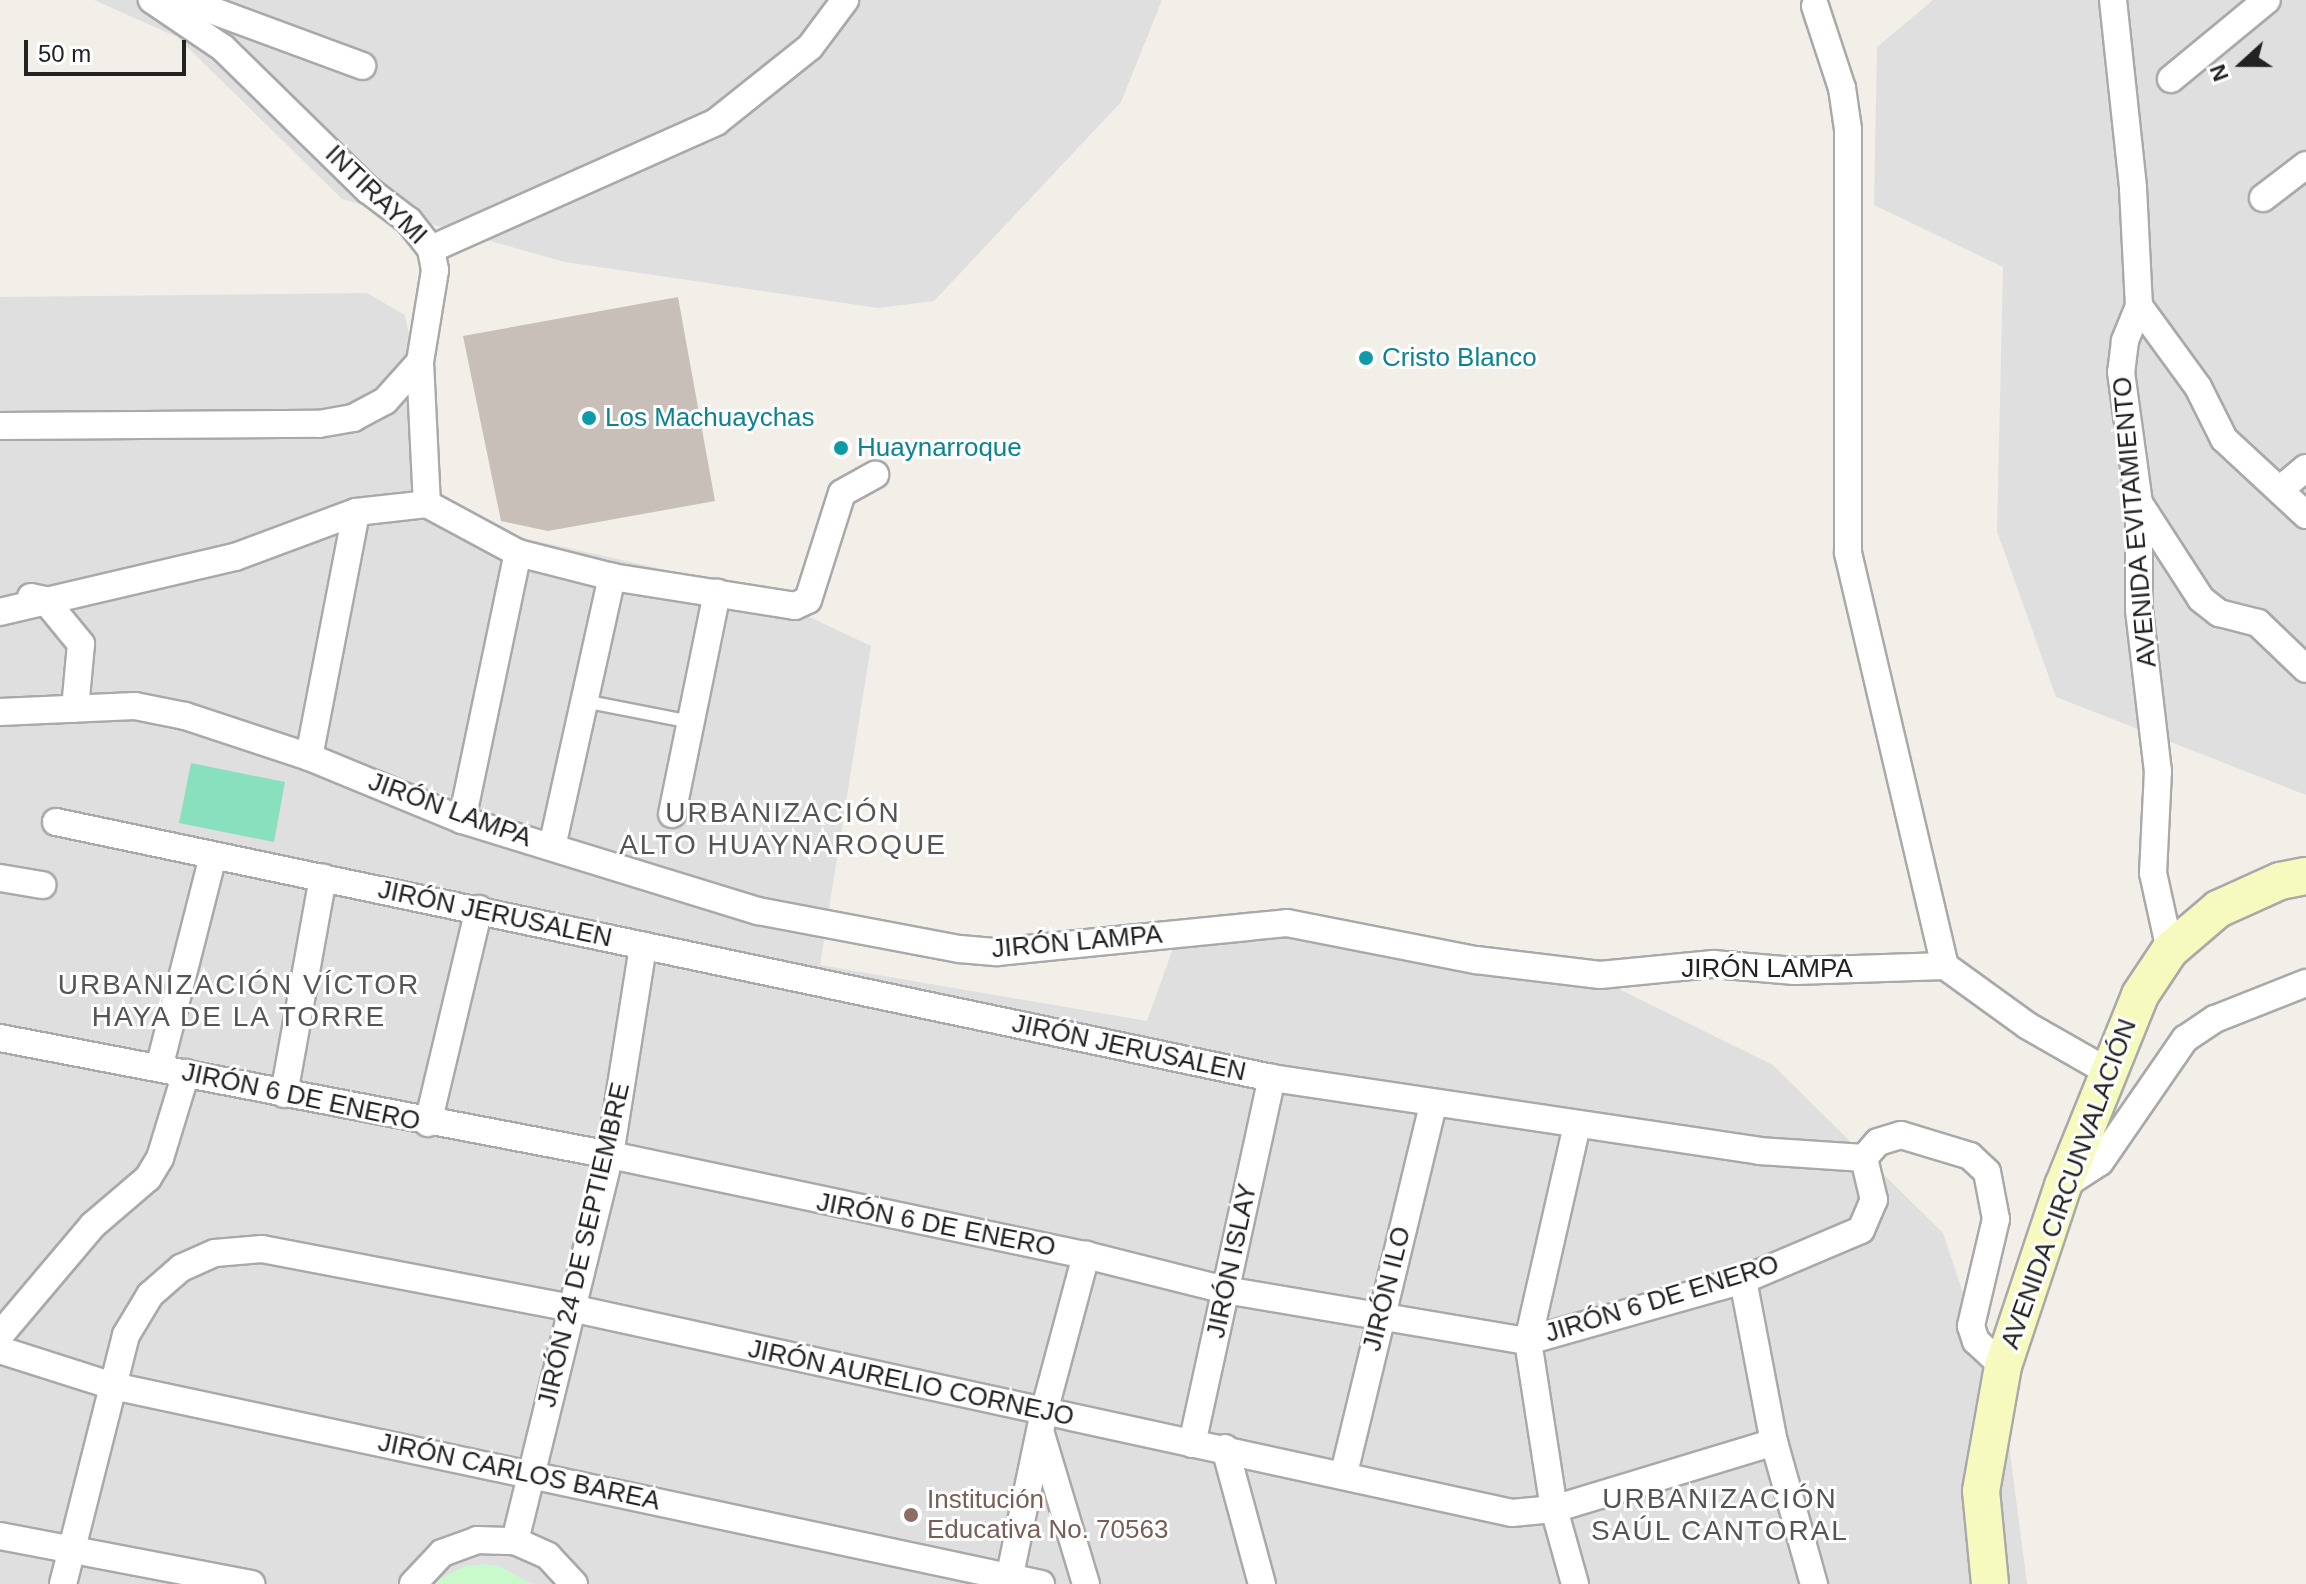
<!DOCTYPE html>
<html>
<head>
<meta charset="utf-8">
<style>
  body { margin:0 }
  #map { position:relative; width:2306px; height:1584px; overflow:hidden; background:#f2efe9; font-family:Helvetica,sans-serif }
  div>[style] { position:absolute }
  [style*='--x'] { left:calc(var(--x)*1px); top:calc(var(--y)*1px); width:calc(var(--w)*1px); rotate:calc(var(--a)*1deg) }
  .residential>* { inset:0; background:#e0dfdf }
  .park>* { inset:0; background:#c8facc }
  .pitch>* { inset:0; background:#88e0be }
  .building>* { inset:0; background:#c7bfb8 }
  .roads { filter:drop-shadow(2px 0 #a9a9a9) drop-shadow(-2px 0 #a9a9a9) drop-shadow(0 2px #a9a9a9) drop-shadow(0 -2px #a9a9a9) }
  .lane>* { height:12px; margin:-6px; padding:0 6px; transform-origin:6px; border-radius:6px; background:#fff }
  .street>* { height:26px; margin:-13px; padding:0 13px; transform-origin:13px; border-radius:13px; background:#fff }
  .secondary>* { height:36px; margin:-18px; padding:0 18px; transform-origin:18px; border-radius:18px; background:#f7fabf }
  .dots>* { width:22px; height:22px; translate:-50% -50%; box-sizing:border-box; border:4px solid #fff; border-radius:50% }
  span { translate:-50% -50%; white-space:nowrap; text-align:center; line-height:1.15; -webkit-text-stroke:6px #fff; paint-order:stroke }
  .street-label { font-size:26px; color:#222 }
  .culture-label { font-size:26px; color:#0d838f }
  .left { translate:0 -50%; text-align:left }
  .education-label { font-size:26px; color:#785e54 }
  .neighbourhood-label { font-size:28px; color:#555; letter-spacing:2px }
  .north { position:absolute; left:2202px; top:24px; width:80px; height:80px; -webkit-text-stroke:6px #fff; paint-order:stroke; rotate:249deg; font-size:22px; font-weight:700; line-height:32px; text-align:center; color:#222 }
  .north::after { content:''; display:block; margin:auto; width:28px; height:36px; background:#222; clip-path:polygon(50% 0,100% 100%,50% 72%,0 100%) }
  .scale { position:absolute; left:24px; top:40px; width:162px; height:36px; box-sizing:border-box; border:4px solid #222; border-top:0; padding-left:10px; font-size:24px; line-height:28px; white-space:nowrap; color:#222; -webkit-text-stroke:6px #fff; paint-order:stroke }
</style>
</head>
<body>
<div id="map">
  <div class="residential">
    <i style="clip-path:polygon(94px 0,1162px 0,1121px 102px,934px 301px,878px 308px,565px 262px,342px 199px,177px 37px)"></i>
    <i style="clip-path:polygon(1933px 0,2306px 0,2306px 795px,2056px 697px,1997px 531px,2003px 267px,1874px 205px,1877px 47px)"></i>
    <i style="clip-path:polygon(367px 293px,405px 315px,446px 521px,748px 588px,871px 646px,820px 965px,1147px 1021px,1177px 937px,1265px 930px,1552px 956px,1773px 1065px,1943px 1233px,2006px 1421px,2027px 1584px,0 1584px,0 297px)"></i>
  </div>
  <div class="park">
    <i style="clip-path:polygon(483px 1564px,499px 1566px,532px 1584px,431px 1584px,465px 1566px)"></i>
  </div>
  <div class="pitch">
    <i style="clip-path:polygon(191px 763px,285px 782px,274px 842px,179px 823px)"></i>
  </div>
  <div class="building">
    <i style="clip-path:polygon(678px 297px,715px 501px,548px 531px,501px 521px,463px 336px)"></i>
  </div>
  <div class="roads">
    <div class="lane">
      <i style="--x:584;--y:701;--w:109;--a:11.1"></i>
    </div>
    <div class="street">
      <i style="--x:184;--y:0;--w:190;--a:20.3"></i>
      <i style="--x:2113;--y:0;--w:189;--a:83.9"></i>
      <i style="--x:2133;--y:188;--w:118;--a:87.1"></i>
      <i style="--x:2139;--y:306;--w:38;--a:112"></i>
      <i style="--x:2125;--y:341;--w:31;--a:97"></i>
      <i style="--x:2121;--y:372;--w:132;--a:82.2"></i>
      <i style="--x:2139;--y:503;--w:107;--a:90"></i>
      <i style="--x:2139;--y:610;--w:162;--a:83.3"></i>
      <i style="--x:2158;--y:771;--w:102;--a:92.8"></i>
      <i style="--x:2153;--y:873;--w:79;--a:77.6"></i>
      <i style="--x:1815;--y:6;--w:86;--a:71.8"></i>
      <i style="--x:1842;--y:88;--w:41;--a:81.7"></i>
      <i style="--x:1848;--y:129;--w:424;--a:90"></i>
      <i style="--x:1848;--y:553;--w:424;--a:76.8"></i>
      <i style="--x:2171;--y:79;--w:124;--a:-39.5"></i>
      <i style="--x:2263;--y:198;--w:54;--a:-37.5"></i>
      <i style="--x:431;--y:249;--w:312;--a:-24"></i>
      <i style="--x:716;--y:122;--w:120;--a:-38.6"></i>
      <i style="--x:810;--y:47;--w:59;--a:-53.3"></i>
      <i style="--x:2139;--y:306;--w:100;--a:53.9"></i>
      <i style="--x:2198;--y:387;--w:58;--a:63.4"></i>
      <i style="--x:2224;--y:439;--w:112;--a:42.8"></i>
      <i style="--x:420;--y:362;--w:142;--a:87.2"></i>
      <i style="--x:0;--y:426;--w:319;--a:-0.4"></i>
      <i style="--x:319;--y:424;--w:35;--a:-10"></i>
      <i style="--x:353;--y:418;--w:36;--a:-28"></i>
      <i style="--x:385;--y:401;--w:52;--a:-48.1"></i>
      <i style="--x:420;--y:362;--w:93;--a:-80.7"></i>
      <i style="--x:435;--y:270;--w:21;--a:-101"></i>
      <i style="--x:431;--y:249;--w:36;--a:-128"></i>
      <i style="--x:409;--y:221;--w:51;--a:-142.9"></i>
      <i style="--x:368;--y:190;--w:203;--a:-135.6"></i>
      <i style="--x:223;--y:48;--w:86;--a:-145.9"></i>
      <i style="--x:2282;--y:488;--w:31;--a:-40"></i>
      <i style="--x:2139;--y:503;--w:114;--a:57.1"></i>
      <i style="--x:2201;--y:599;--w:23;--a:38"></i>
      <i style="--x:2219;--y:613;--w:40;--a:14.4"></i>
      <i style="--x:2258;--y:623;--w:66;--a:43.8"></i>
      <i style="--x:31;--y:597;--w:14;--a:12"></i>
      <i style="--x:45;--y:600;--w:57;--a:50.7"></i>
      <i style="--x:81;--y:644;--w:65;--a:95.3"></i>
      <i style="--x:0;--y:612;--w:241;--a:-13.2"></i>
      <i style="--x:235;--y:557;--w:129;--a:-20.4"></i>
      <i style="--x:356;--y:512;--w:71;--a:-6.4"></i>
      <i style="--x:427;--y:504;--w:103;--a:28.3"></i>
      <i style="--x:518;--y:553;--w:97;--a:14.3"></i>
      <i style="--x:612;--y:577;--w:185;--a:9"></i>
      <i style="--x:795;--y:606;--w:14;--a:-25"></i>
      <i style="--x:808;--y:600;--w:112;--a:-72.4"></i>
      <i style="--x:842;--y:493;--w:38;--a:-29"></i>
      <i style="--x:0;--y:712;--w:135;--a:-2.5"></i>
      <i style="--x:135;--y:706;--w:51;--a:11.3"></i>
      <i style="--x:185;--y:716;--w:131;--a:18.3"></i>
      <i style="--x:309;--y:757;--w:165;--a:22.4"></i>
      <i style="--x:462;--y:820;--w:310;--a:17.1"></i>
      <i style="--x:758;--y:911;--w:206;--a:10.7"></i>
      <i style="--x:960;--y:949;--w:37;--a:5"></i>
      <i style="--x:997;--y:952;--w:291;--a:-5.7"></i>
      <i style="--x:1287;--y:923;--w:193;--a:11.1"></i>
      <i style="--x:1476;--y:960;--w:125;--a:6.9"></i>
      <i style="--x:1600;--y:975;--w:114;--a:-5.6"></i>
      <i style="--x:1713;--y:964;--w:82;--a:4.9"></i>
      <i style="--x:1795;--y:971;--w:150;--a:-1.9"></i>
      <i style="--x:1945;--y:966;--w:102;--a:35.9"></i>
      <i style="--x:2028;--y:1026;--w:91;--a:29.7"></i>
      <i style="--x:309;--y:757;--w:249;--a:-79.1"></i>
      <i style="--x:672;--y:814;--w:226;--a:-78.5"></i>
      <i style="--x:462;--y:820;--w:273;--a:-78.2"></i>
      <i style="--x:56;--y:822;--w:1243;--a:11.89"></i>
      <i style="--x:1272;--y:1078;--w:492;--a:8.5"></i>
      <i style="--x:1759;--y:1151;--w:105;--a:3.8"></i>
      <i style="--x:552;--y:847;--w:277;--a:-77.5"></i>
      <i style="--x:0;--y:878;--w:43;--a:9.5"></i>
      <i style="--x:0;--y:1038;--w:621;--a:10.86"></i>
      <i style="--x:610;--y:1155;--w:486;--a:11.9"></i>
      <i style="--x:1086;--y:1255;--w:143;--a:14.1"></i>
      <i style="--x:1225;--y:1290;--w:307;--a:9.6"></i>
      <i style="--x:1528;--y:1341;--w:223;--a:-15.8"></i>
      <i style="--x:1743;--y:1280;--w:128;--a:-23"></i>
      <i style="--x:1861;--y:1230;--w:33;--a:-67"></i>
      <i style="--x:1874;--y:1200;--w:43;--a:-103.4"></i>
      <i style="--x:159;--y:1068;--w:219;--a:-75.7"></i>
      <i style="--x:284;--y:1094;--w:220;--a:-79.8"></i>
      <i style="--x:428;--y:1123;--w:220;--a:-76.6"></i>
      <i style="--x:1864;--y:1158;--w:21;--a:-49"></i>
      <i style="--x:1878;--y:1142;--w:24;--a:-17"></i>
      <i style="--x:1901;--y:1135;--w:72;--a:16.9"></i>
      <i style="--x:1970;--y:1156;--w:23;--a:43"></i>
      <i style="--x:1987;--y:1172;--w:48;--a:79.2"></i>
      <i style="--x:1996;--y:1219;--w:110;--a:103.2"></i>
      <i style="--x:1971;--y:1326;--w:16;--a:72"></i>
      <i style="--x:1976;--y:1341;--w:37;--a:43"></i>
      <i style="--x:2063;--y:1186;--w:44;--a:-33"></i>
      <i style="--x:2100;--y:1162;--w:150;--a:-55.4"></i>
      <i style="--x:2185;--y:1039;--w:36;--a:-34"></i>
      <i style="--x:2215;--y:1019;--w:98;--a:-21.6"></i>
      <i style="--x:1743;--y:1280;--w:165;--a:79.2"></i>
      <i style="--x:1774;--y:1442;--w:148;--a:74.3"></i>
      <i style="--x:0;--y:1335;--w:144;--a:-49.8"></i>
      <i style="--x:93;--y:1225;--w:72;--a:-40.5"></i>
      <i style="--x:148;--y:1178;--w:23;--a:-59"></i>
      <i style="--x:160;--y:1158;--w:89;--a:-73"></i>
      <i style="--x:0;--y:1350;--w:119;--a:17.7"></i>
      <i style="--x:113;--y:1386;--w:949;--a:12.04"></i>
      <i style="--x:1041;--y:1434;--w:157;--a:73.3"></i>
      <i style="--x:1192;--y:1444;--w:375;--a:-77.7"></i>
      <i style="--x:1225;--y:1448;--w:141;--a:74.8"></i>
      <i style="--x:1344;--y:1473;--w:379;--a:-76.4"></i>
      <i style="--x:0;--y:1536;--w:256;--a:10.8"></i>
      <i style="--x:515;--y:1541;--w:398;--a:-76.2"></i>
      <i style="--x:610;--y:1155;--w:212;--a:-81"></i>
      <i style="--x:63;--y:1584;--w:257;--a:-75.8"></i>
      <i style="--x:126;--y:1335;--w:47;--a:-59"></i>
      <i style="--x:150;--y:1295;--w:41;--a:-41.1"></i>
      <i style="--x:181;--y:1268;--w:37;--a:-24"></i>
      <i style="--x:215;--y:1253;--w:47;--a:-4.9"></i>
      <i style="--x:262;--y:1249;--w:315;--a:10.8"></i>
      <i style="--x:571;--y:1308;--w:963;--a:12.29"></i>
      <i style="--x:1512;--y:1513;--w:42;--a:-5.4"></i>
      <i style="--x:1554;--y:1509;--w:230;--a:-16.9"></i>
      <i style="--x:413;--y:1584;--w:42;--a:-46.9"></i>
      <i style="--x:442;--y:1553;--w:37;--a:-20"></i>
      <i style="--x:477;--y:1540;--w:38;--a:2"></i>
      <i style="--x:515;--y:1541;--w:36;--a:24"></i>
      <i style="--x:548;--y:1556;--w:38;--a:47"></i>
      <i style="--x:1008;--y:1584;--w:176;--a:-78.2"></i>
      <i style="--x:1044;--y:1412;--w:163;--a:-75"></i>
      <i style="--x:1575;--y:1584;--w:78;--a:-105.6"></i>
      <i style="--x:1554;--y:1509;--w:170;--a:-98.8"></i>
      <i style="--x:1528;--y:1341;--w:221;--a:-77.2"></i>
    </div>
    <div class="secondary">
      <i style="--x:1990;--y:1584;--w:93;--a:-95.5"></i>
      <i style="--x:1981;--y:1491;--w:127;--a:-80"></i>
      <i style="--x:2003;--y:1366;--w:190;--a:-71.6"></i>
      <i style="--x:2063;--y:1186;--w:206;--a:-68"></i>
      <i style="--x:2140;--y:995;--w:54;--a:-56.3"></i>
      <i style="--x:2170;--y:950;--w:63;--a:-40.5"></i>
      <i style="--x:2218;--y:909;--w:68;--a:-24.3"></i>
      <i style="--x:2280;--y:881;--w:26;--a:-11"></i>
    </div>
  </div>
  <div class="dots">
    <i style="left:1366px;top:358px;background:#0f9aa8"></i>
    <i style="left:589px;top:418px;background:#0f9aa8"></i>
    <i style="left:841px;top:448px;background:#0f9aa8"></i>
    <i style="left:911px;top:1515px;background:#8d6e63"></i>
  </div>
  <div class="street-label">
    <span style="left:376px;top:195px;rotate:44deg">INTIRAYMI</span>
    <span style="left:2135px;top:522px;rotate:-95deg">AVENIDA EVITAMIENTO</span>
    <span style="left:450px;top:810px;rotate:20deg">JIRÓN LAMPA</span>
    <span style="left:495px;top:914px;rotate:12deg">JIRÓN JERUSALEN</span>
    <span style="left:1077px;top:942px;rotate:-5deg">JIRÓN LAMPA</span>
    <span style="left:1767px;top:969px">JIRÓN LAMPA</span>
    <span style="left:1129px;top:1048px;rotate:12deg">JIRÓN JERUSALEN</span>
    <span style="left:301px;top:1097px;rotate:12deg">JIRÓN 6 DE ENERO</span>
    <span style="left:2069px;top:1184px;rotate:-70deg">AVENIDA CIRCUNVALACIÓN</span>
    <span style="left:936px;top:1225px;rotate:11deg">JIRÓN 6 DE ENERO</span>
    <span style="left:584px;top:1245px;rotate:-77deg">JIRÓN 24 DE SEPTIEMBRE</span>
    <span style="left:1232px;top:1261px;rotate:-78deg">JIRÓN ISLAY</span>
    <span style="left:1387px;top:1289px;rotate:-76deg">JIRÓN ILO</span>
    <span style="left:1662px;top:1299px;rotate:-17deg">JIRÓN 6 DE ENERO</span>
    <span style="left:911px;top:1383px;rotate:12deg">JIRÓN AURELIO CORNEJO</span>
    <span style="left:519px;top:1472px;rotate:12deg">JIRÓN CARLOS BAREA</span>
  </div>
  <div class="culture-label">
    <span class="left" style="left:1382px;top:358px">Cristo Blanco</span>
    <span class="left" style="left:605px;top:418px">Los Machuaychas</span>
    <span class="left" style="left:857px;top:448px">Huaynarroque</span>
  </div>
  <div class="education-label">
    <span class="left" style="left:927px;top:1515px">Institución<br>Educativa No. 70563</span>
  </div>
  <div class="neighbourhood-label">
    <span style="left:783px;top:829px">URBANIZACIÓN<br>ALTO HUAYNAROQUE</span>
    <span style="left:239px;top:1001px">URBANIZACIÓN VÍCTOR<br>HAYA DE LA TORRE</span>
    <span style="left:1720px;top:1515px">URBANIZACIÓN<br>SAÚL CANTORAL</span>
  </div>
  <div class="north">N</div>
  <div class="scale">50 m</div>
</div>
</body>
</html>
